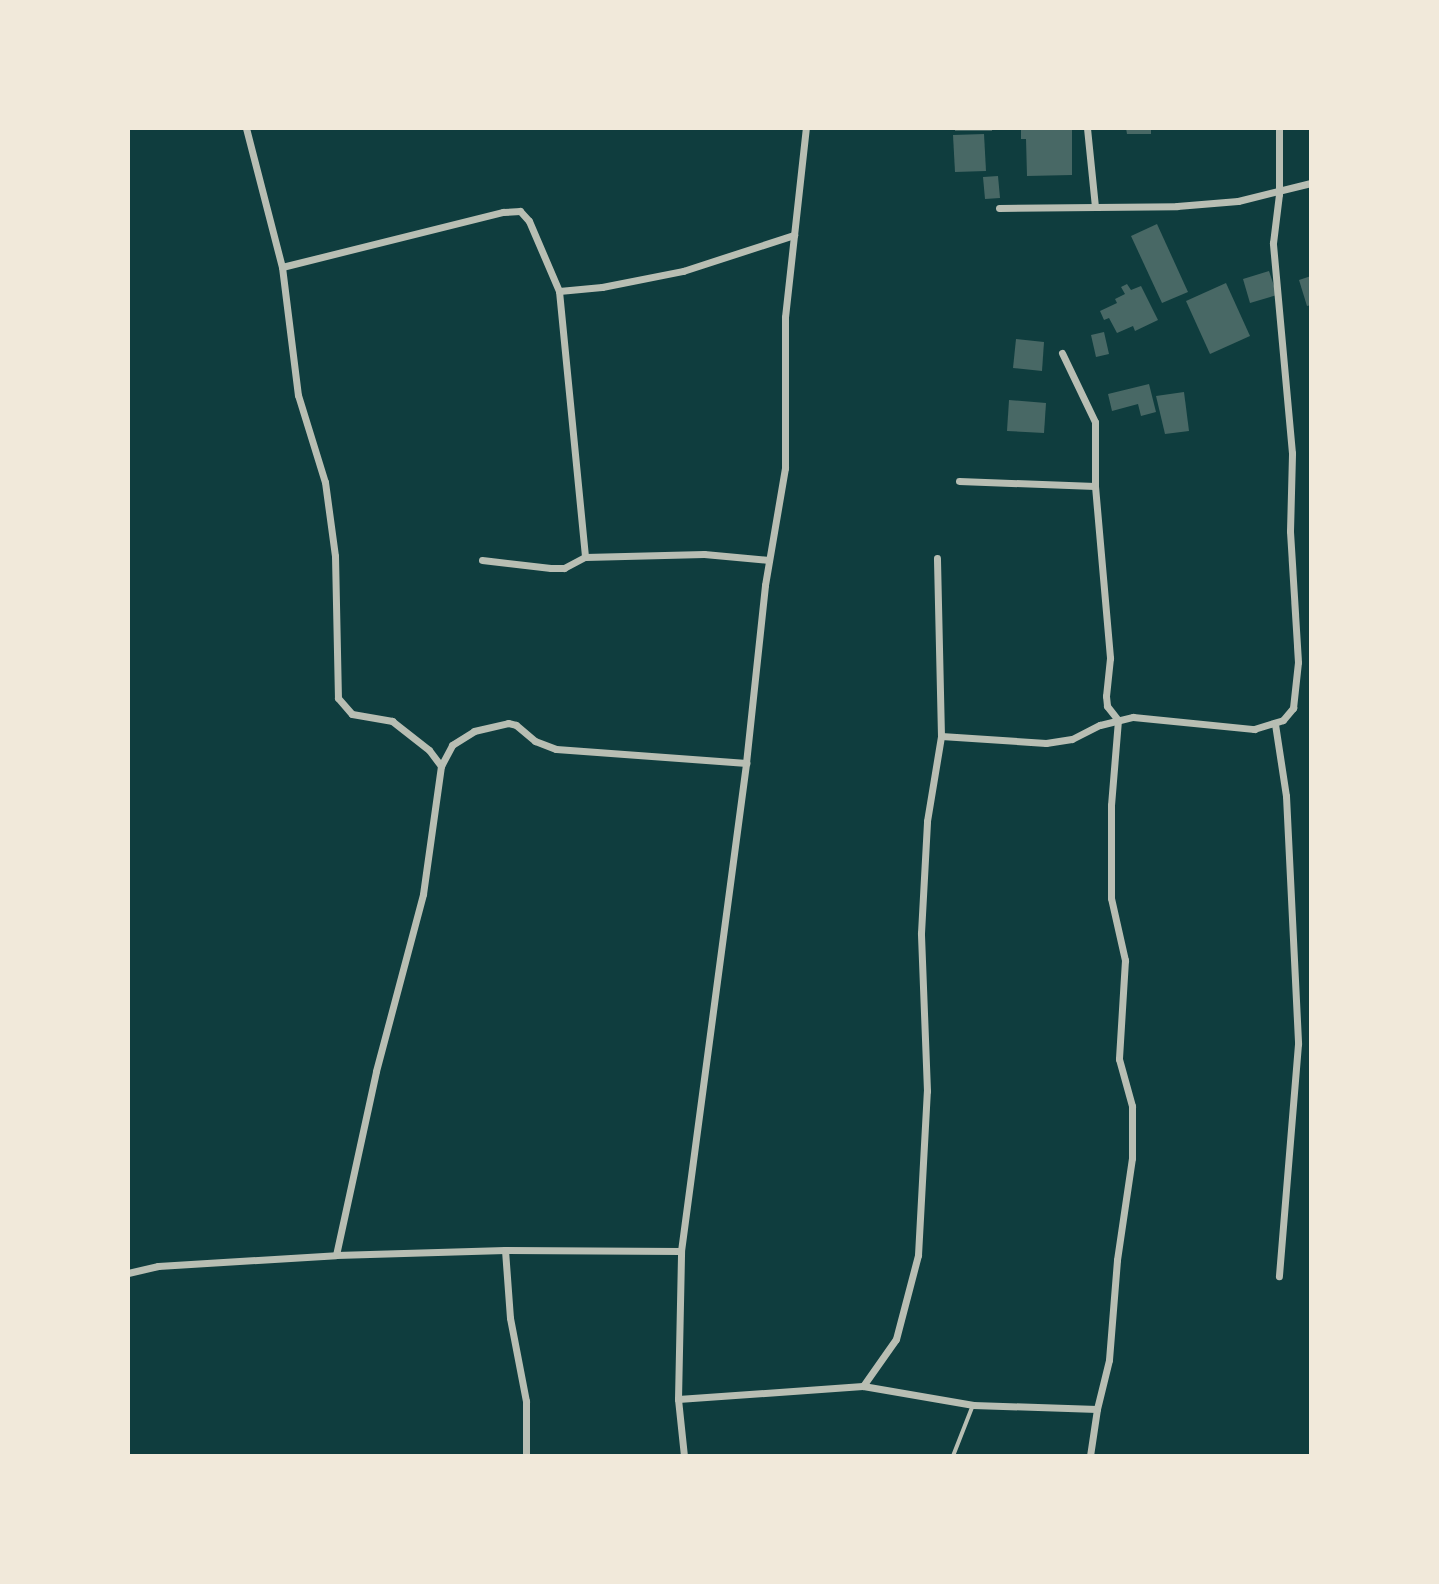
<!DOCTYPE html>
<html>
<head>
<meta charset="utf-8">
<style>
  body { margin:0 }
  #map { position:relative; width:1439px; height:1584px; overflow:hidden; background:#0f3d3e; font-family:Literata,serif }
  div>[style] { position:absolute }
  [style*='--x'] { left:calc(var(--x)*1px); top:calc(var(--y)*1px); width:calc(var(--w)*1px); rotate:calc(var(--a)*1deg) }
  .building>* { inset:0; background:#486865 }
  .service>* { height:4px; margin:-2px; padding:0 2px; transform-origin:2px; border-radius:2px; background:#b8beb3 }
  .minor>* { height:7px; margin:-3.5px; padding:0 3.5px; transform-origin:3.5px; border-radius:3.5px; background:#b8beb3 }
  span { translate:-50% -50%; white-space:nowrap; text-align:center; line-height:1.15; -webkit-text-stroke:8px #f1e9da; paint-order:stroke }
  .frame { position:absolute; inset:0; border:130px solid #f1e9da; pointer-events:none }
</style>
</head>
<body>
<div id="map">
  <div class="building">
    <i style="clip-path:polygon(955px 128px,992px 128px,992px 131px,955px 131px)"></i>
    <i style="clip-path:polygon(1021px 128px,1072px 128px,1072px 175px,1027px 176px,1026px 139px,1021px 139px)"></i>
    <i style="clip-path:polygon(1126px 128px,1151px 128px,1151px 134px,1127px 134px)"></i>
    <i style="clip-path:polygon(984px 134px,986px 171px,955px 172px,953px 135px)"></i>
    <i style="clip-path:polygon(998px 176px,1000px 198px,985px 199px,983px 177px)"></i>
    <i style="clip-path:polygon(1157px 224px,1188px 292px,1162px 303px,1131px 236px)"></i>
    <i style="clip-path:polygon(1269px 271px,1277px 295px,1250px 303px,1243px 279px)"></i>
    <i style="clip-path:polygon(1311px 276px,1311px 305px,1307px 306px,1299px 280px)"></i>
    <i style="clip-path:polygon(1226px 283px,1250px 336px,1210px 354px,1186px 301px)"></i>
    <i style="clip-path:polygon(1127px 284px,1131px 290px,1141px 286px,1158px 320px,1135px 331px,1133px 326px,1117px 333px,1109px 318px,1104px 320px,1100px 311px,1117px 303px,1115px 299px,1125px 294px,1121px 287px)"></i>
    <i style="clip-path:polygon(1104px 332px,1109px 354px,1096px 357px,1091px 335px)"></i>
    <i style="clip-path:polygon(1016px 339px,1044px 342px,1042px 371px,1013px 368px)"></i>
    <i style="clip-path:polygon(1149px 384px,1156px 412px,1141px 416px,1138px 404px,1112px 411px,1108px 394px)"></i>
    <i style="clip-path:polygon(1184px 392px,1189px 431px,1165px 434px,1156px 396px)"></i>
    <i style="clip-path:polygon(1009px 400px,1046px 403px,1044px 433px,1007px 431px)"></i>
  </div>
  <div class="service">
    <i style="--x:953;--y:1456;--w:55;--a:-68.6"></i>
  </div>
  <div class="minor">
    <i style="--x:246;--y:128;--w:144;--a:75.5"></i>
    <i style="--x:282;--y:267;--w:129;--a:82.9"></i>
    <i style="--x:298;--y:395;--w:91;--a:72.8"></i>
    <i style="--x:325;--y:482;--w:75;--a:82.3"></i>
    <i style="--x:335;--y:556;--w:142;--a:88.8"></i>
    <i style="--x:338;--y:698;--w:21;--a:49"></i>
    <i style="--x:352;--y:714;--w:41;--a:9.9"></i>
    <i style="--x:392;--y:721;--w:47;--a:38.1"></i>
    <i style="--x:429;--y:750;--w:20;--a:53"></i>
    <i style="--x:1087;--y:128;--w:79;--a:84.2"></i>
    <i style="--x:999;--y:208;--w:178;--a:-0.6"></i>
    <i style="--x:1177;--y:206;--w:61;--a:-4.7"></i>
    <i style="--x:1238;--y:201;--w:75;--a:-13.9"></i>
    <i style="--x:282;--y:267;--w:228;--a:-14"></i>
    <i style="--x:503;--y:212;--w:17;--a:-3"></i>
    <i style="--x:520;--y:211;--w:13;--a:48"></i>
    <i style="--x:529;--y:221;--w:76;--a:66.8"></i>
    <i style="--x:559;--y:291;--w:267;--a:84.4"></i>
    <i style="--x:559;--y:291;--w:43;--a:-5.3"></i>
    <i style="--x:602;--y:287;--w:83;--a:-11.2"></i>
    <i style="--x:683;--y:271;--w:117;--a:-18"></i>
    <i style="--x:1062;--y:353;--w:76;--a:64.4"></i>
    <i style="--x:1095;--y:422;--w:64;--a:90"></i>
    <i style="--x:1095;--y:486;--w:173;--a:85"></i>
    <i style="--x:1110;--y:658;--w:38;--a:96"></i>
    <i style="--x:1106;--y:696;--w:10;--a:84"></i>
    <i style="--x:1107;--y:706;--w:18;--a:52"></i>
    <i style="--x:1118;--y:720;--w:85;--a:94.7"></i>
    <i style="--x:1111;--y:805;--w:93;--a:90"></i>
    <i style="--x:1111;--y:898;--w:64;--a:77.3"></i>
    <i style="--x:1125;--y:960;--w:99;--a:93.5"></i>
    <i style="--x:1119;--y:1059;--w:49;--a:74.5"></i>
    <i style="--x:1132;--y:1106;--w:52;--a:90"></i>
    <i style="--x:1132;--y:1158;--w:103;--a:98.4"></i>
    <i style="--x:1117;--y:1260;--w:100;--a:94.6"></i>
    <i style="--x:1109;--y:1360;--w:50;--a:103.8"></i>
    <i style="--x:959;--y:481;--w:136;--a:2.1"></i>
    <i style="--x:482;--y:560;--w:69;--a:6.6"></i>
    <i style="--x:551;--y:568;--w:13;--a:0"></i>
    <i style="--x:564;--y:568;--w:24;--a:-28"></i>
    <i style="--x:585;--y:557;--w:119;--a:-1.4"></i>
    <i style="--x:704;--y:554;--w:65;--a:5.3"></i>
    <i style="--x:1275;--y:724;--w:73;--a:81.3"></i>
    <i style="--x:1286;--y:796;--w:248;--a:87.2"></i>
    <i style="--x:1298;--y:1044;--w:233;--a:94.7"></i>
    <i style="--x:941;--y:736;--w:105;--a:3.8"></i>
    <i style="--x:1046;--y:743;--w:26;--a:-9"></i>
    <i style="--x:1072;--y:739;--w:31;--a:-27"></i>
    <i style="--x:1100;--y:725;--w:34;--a:-14"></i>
    <i style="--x:1133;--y:717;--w:122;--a:5.7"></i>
    <i style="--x:1254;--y:729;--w:30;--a:-17"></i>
    <i style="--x:1283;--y:720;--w:16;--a:-50"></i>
    <i style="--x:1293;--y:708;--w:46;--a:-83.8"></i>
    <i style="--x:1298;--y:662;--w:131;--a:-93.5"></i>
    <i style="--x:1290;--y:531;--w:78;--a:-88.5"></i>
    <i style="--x:1292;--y:453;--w:211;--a:-95.2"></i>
    <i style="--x:1273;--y:243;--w:49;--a:-83"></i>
    <i style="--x:1279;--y:194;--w:66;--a:-90"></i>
    <i style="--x:505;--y:1250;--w:68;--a:85.8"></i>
    <i style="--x:510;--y:1318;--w:85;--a:79.1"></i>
    <i style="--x:526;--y:1401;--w:55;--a:90"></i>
    <i style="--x:336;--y:1255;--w:188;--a:-77.7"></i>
    <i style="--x:376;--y:1071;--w:183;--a:-75.1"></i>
    <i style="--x:423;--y:894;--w:129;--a:-82"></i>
    <i style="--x:441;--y:766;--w:24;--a:-62"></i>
    <i style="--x:452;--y:745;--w:26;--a:-32"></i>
    <i style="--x:474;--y:731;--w:35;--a:-13"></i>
    <i style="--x:508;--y:723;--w:8;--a:14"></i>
    <i style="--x:516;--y:725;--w:25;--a:40"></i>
    <i style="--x:535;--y:741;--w:22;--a:21"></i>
    <i style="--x:556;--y:749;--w:191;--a:4.2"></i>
    <i style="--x:128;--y:1273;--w:31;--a:-13"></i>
    <i style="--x:158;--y:1266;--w:178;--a:-3.5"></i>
    <i style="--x:336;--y:1255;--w:169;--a:-1.7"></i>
    <i style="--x:505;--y:1250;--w:176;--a:0.3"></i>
    <i style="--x:863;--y:1386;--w:57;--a:-54.9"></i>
    <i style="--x:896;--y:1339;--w:87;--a:-75.3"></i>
    <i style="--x:918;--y:1255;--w:164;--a:-86.9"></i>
    <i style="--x:927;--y:1091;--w:158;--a:-92.2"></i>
    <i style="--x:921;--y:933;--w:112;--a:-86.9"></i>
    <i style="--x:927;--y:821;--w:86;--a:-80.6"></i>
    <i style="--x:941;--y:736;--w:178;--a:-91.3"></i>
    <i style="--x:678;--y:1399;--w:185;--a:-4"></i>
    <i style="--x:863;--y:1386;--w:112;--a:9.8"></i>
    <i style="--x:973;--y:1405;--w:124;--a:1.8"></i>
    <i style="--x:1097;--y:1409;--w:48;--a:98.5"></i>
    <i style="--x:684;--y:1456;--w:57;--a:-96"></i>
    <i style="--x:678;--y:1399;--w:148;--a:-88.8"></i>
    <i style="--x:681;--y:1251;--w:492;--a:-82.4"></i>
    <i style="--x:746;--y:763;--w:179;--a:-83.9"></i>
    <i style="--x:765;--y:585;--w:119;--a:-80.3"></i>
    <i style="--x:785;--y:468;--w:151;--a:-90"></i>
    <i style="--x:785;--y:317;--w:190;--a:-83.7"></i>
  </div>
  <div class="frame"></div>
</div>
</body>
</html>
